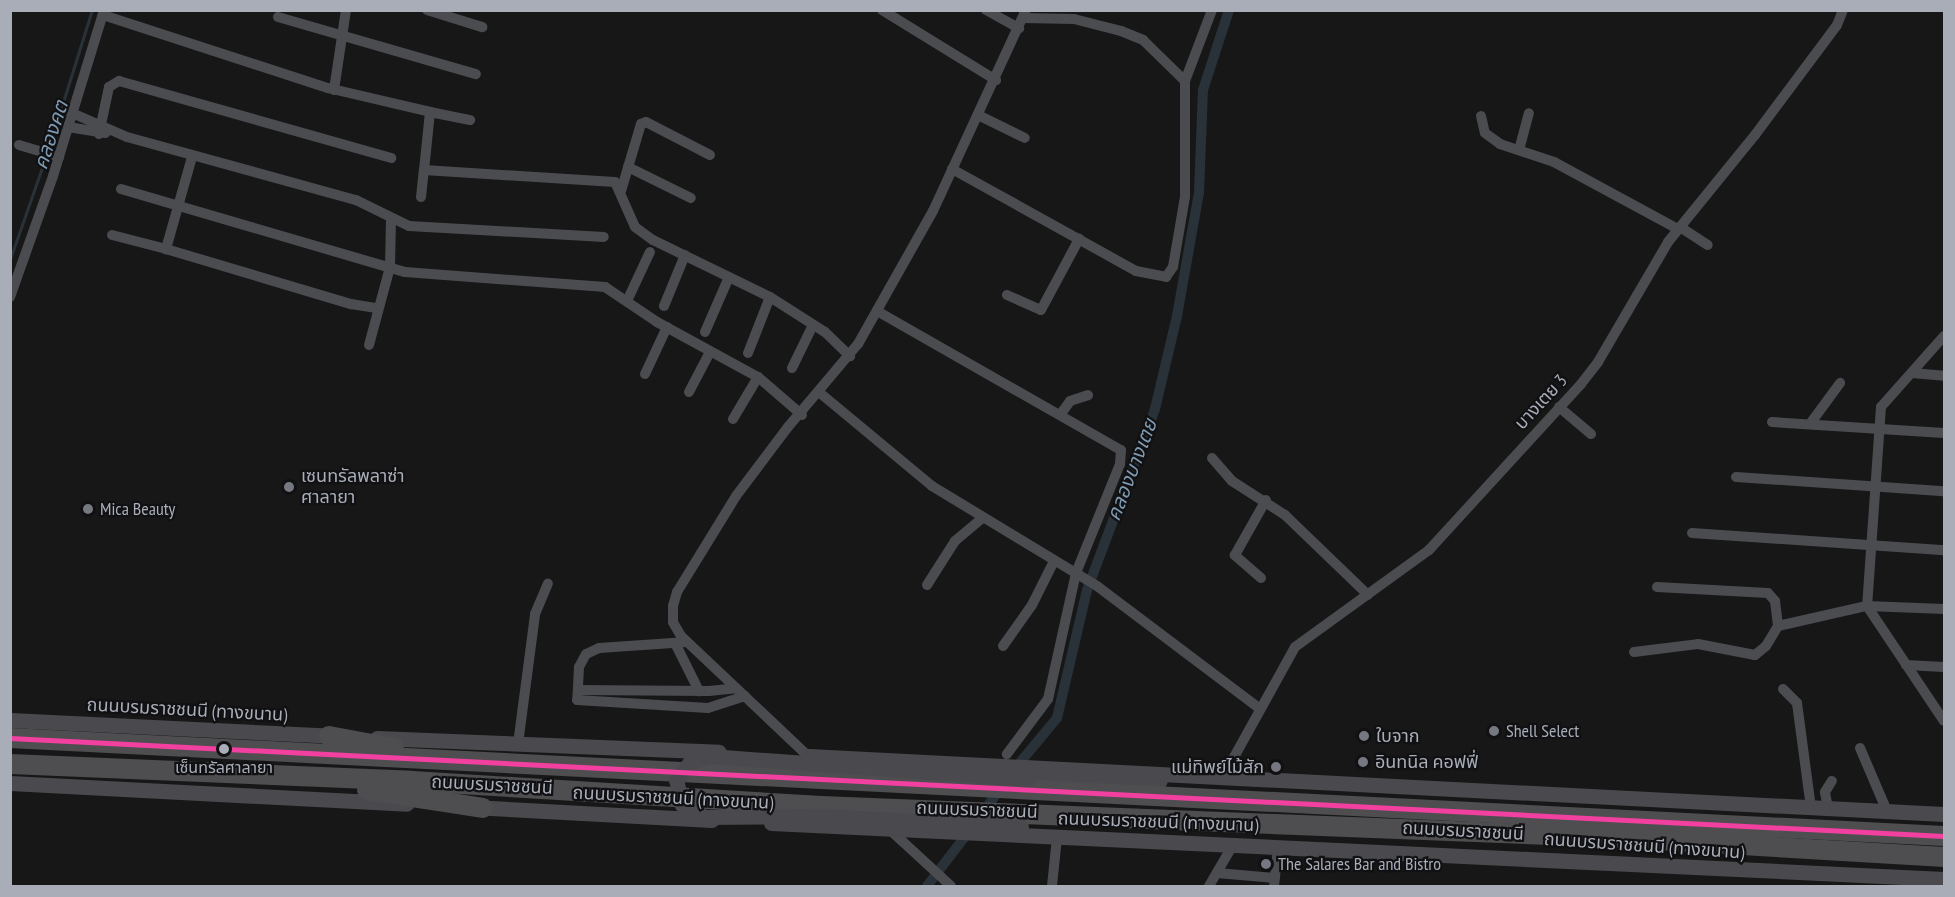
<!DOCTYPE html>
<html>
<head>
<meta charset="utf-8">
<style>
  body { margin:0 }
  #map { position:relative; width:1955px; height:897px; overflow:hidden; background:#171717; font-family:"PT Sans Narrow","Noto Sans Thai",sans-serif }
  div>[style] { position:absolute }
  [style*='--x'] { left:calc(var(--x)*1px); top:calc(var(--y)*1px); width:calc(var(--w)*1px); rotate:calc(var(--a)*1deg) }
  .stream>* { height:3px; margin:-1.5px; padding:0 1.5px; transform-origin:1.5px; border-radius:1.5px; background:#2a3239 }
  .canal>* { height:10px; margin:-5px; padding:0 5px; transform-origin:5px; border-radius:5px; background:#2a3239 }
  .street>* { height:10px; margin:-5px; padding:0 5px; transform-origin:5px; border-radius:5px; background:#4b4c50 }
  .secondary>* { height:15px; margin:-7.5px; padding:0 7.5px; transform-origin:7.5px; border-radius:7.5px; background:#4a4a4e }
  .highway>* { height:20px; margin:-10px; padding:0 10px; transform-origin:10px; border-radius:10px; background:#4e4e51 }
  .secondary-bridge>* { height:15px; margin:-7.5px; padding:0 7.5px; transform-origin:7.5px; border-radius:7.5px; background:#4a4a4e }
  .bus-1>* { height:4.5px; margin:-2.25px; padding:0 2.25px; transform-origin:2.25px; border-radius:2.25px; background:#f240a1 }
  .dots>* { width:16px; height:16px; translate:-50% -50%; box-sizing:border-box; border:3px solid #111113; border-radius:50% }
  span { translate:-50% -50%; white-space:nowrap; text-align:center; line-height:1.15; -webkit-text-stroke:4.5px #111113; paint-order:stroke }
  .bus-label { font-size:16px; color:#a8adb8 }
  .street-label { font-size:18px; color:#a8adb8 }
  .poi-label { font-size:18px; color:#a8adb8 }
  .left { translate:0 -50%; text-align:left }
  .right { translate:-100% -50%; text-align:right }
  .water-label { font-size:20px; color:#7f9bb3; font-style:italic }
  .frame { position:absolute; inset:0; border:12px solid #a8adb8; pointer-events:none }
</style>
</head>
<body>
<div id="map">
  <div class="stream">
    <i style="--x:48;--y:150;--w:147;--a:-72.6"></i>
    <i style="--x:10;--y:259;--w:109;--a:-70.7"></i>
  </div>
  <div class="canal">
    <i style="--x:1013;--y:771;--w:69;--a:-50.3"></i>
    <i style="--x:1057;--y:718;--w:131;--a:-76.8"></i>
    <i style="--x:1087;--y:590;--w:193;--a:-69.4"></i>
    <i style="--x:1155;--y:409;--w:96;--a:-76.7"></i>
    <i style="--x:1177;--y:316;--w:125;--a:-79.9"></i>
    <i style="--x:1199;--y:193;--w:103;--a:-87.8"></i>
    <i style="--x:1203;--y:90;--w:84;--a:-72"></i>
    <i style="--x:981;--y:815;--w:36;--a:-54"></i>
    <i style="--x:927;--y:886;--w:71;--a:-52.5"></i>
  </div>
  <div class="street">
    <i style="--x:427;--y:10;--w:58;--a:17.2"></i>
    <i style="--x:882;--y:10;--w:134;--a:31.6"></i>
    <i style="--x:986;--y:10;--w:38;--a:29"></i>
    <i style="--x:103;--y:15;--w:237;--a:18"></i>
    <i style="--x:328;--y:88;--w:105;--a:13.2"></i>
    <i style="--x:430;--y:112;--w:58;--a:95.9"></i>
    <i style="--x:424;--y:170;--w:191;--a:3.6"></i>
    <i style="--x:615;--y:182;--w:49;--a:66"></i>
    <i style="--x:635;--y:227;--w:22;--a:36"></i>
    <i style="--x:653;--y:240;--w:130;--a:26"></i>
    <i style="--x:770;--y:297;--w:65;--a:32.5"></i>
    <i style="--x:825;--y:332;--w:35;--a:44"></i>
    <i style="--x:278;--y:17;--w:206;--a:16.1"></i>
    <i style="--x:1023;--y:18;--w:51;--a:1.1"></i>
    <i style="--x:1074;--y:19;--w:49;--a:14.3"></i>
    <i style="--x:1121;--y:31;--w:24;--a:22"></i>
    <i style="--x:1143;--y:40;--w:59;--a:44.3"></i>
    <i style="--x:334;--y:90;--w:81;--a:-81.5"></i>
    <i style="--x:430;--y:112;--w:41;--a:11.3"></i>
    <i style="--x:72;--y:113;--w:60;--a:23.6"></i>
    <i style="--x:127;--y:137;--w:238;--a:15.4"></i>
    <i style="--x:356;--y:200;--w:59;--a:26.1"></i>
    <i style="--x:409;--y:226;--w:195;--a:3.2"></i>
    <i style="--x:978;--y:115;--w:52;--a:26.1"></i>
    <i style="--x:1481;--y:116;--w:17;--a:77"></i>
    <i style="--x:1485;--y:133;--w:19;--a:36"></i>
    <i style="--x:1500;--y:144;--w:57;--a:18.4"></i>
    <i style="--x:1554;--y:162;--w:141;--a:28.4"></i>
    <i style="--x:68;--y:127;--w:38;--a:9"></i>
    <i style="--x:99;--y:134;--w:48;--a:-78"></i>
    <i style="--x:109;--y:87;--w:12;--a:-31"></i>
    <i style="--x:119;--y:81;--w:283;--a:15.8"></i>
    <i style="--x:19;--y:145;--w:42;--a:16.7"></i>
    <i style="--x:1519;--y:150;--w:38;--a:-75"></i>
    <i style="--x:192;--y:157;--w:96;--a:105.8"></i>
    <i style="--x:166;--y:249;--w:193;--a:16.6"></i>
    <i style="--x:351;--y:304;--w:26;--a:9"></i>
    <i style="--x:628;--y:167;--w:70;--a:26.2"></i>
    <i style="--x:952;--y:169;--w:210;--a:29"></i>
    <i style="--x:1136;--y:271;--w:31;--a:11"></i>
    <i style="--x:1166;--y:277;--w:12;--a:-55"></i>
    <i style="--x:1173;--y:267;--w:71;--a:-80.3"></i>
    <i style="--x:1185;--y:197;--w:116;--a:-90"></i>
    <i style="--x:1185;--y:81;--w:76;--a:-69.2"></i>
    <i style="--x:121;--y:189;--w:296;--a:16.3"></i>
    <i style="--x:405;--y:272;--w:201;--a:4.3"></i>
    <i style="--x:605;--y:287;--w:63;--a:33.9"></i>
    <i style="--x:657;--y:322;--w:115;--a:28.6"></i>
    <i style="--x:758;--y:377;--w:58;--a:40.8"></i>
    <i style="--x:621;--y:191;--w:70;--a:-73.4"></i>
    <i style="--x:641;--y:124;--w:5;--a:-22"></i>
    <i style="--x:646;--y:122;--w:72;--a:27.3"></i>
    <i style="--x:421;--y:197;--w:27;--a:-84"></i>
    <i style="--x:1680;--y:227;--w:33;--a:33"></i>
    <i style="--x:112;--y:235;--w:56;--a:14.5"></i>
    <i style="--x:1007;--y:295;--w:37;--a:24"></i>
    <i style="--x:1041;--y:310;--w:81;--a:-61.8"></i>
    <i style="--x:10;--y:297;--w:128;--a:-70.4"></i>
    <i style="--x:53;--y:176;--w:174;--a:-72.9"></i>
    <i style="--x:627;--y:301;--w:54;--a:-64.9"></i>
    <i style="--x:664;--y:306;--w:55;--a:-67.6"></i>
    <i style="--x:877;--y:311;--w:281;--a:29.7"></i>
    <i style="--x:1121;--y:450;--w:14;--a:94"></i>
    <i style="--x:1120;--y:464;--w:118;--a:112"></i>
    <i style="--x:1076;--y:573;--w:129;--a:102.5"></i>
    <i style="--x:1048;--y:699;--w:69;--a:126.7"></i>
    <i style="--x:705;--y:332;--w:60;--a:-66.4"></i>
    <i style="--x:1944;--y:336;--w:95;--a:131.6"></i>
    <i style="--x:1881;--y:407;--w:199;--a:94"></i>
    <i style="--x:1867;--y:606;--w:138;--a:56.2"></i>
    <i style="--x:369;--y:345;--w:81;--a:-74.9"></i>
    <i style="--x:390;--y:267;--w:49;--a:-88.8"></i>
    <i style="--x:748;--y:353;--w:60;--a:-68.6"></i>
    <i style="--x:792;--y:368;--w:48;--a:-64"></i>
    <i style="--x:1912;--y:373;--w:32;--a:5"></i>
    <i style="--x:645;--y:374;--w:52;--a:-64.9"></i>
    <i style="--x:689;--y:392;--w:45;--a:-62.3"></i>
    <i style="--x:820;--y:393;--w:146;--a:39.7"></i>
    <i style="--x:932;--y:486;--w:193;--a:31.2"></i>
    <i style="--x:1097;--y:586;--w:204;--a:37"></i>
    <i style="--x:1559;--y:407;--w:42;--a:40.2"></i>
    <i style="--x:1060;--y:415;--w:17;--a:-54"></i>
    <i style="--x:1070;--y:401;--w:19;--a:-18"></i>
    <i style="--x:733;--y:419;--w:49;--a:-59.2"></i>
    <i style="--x:1772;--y:422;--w:172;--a:3.7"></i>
    <i style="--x:1810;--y:424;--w:51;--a:-53.8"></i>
    <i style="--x:1212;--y:458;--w:30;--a:49"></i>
    <i style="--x:1232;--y:481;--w:63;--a:32.7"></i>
    <i style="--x:1285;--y:515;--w:115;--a:43.9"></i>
    <i style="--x:1736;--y:477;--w:208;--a:3.9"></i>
    <i style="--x:1692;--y:533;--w:253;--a:3.9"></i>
    <i style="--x:1261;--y:578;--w:35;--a:-139"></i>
    <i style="--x:1235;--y:555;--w:63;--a:-60.6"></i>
    <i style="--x:927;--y:585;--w:52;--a:-57.5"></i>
    <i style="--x:955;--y:541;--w:35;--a:-40"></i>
    <i style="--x:1657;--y:587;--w:111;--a:3.1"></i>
    <i style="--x:1768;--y:593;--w:11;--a:49"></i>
    <i style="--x:1775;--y:601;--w:25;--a:83"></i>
    <i style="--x:1778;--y:626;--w:91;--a:-12.7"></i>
    <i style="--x:1867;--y:606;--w:77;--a:2.2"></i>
    <i style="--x:687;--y:642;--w:88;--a:176.1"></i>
    <i style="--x:599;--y:648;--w:14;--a:155"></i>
    <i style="--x:586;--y:654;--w:15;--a:118"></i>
    <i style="--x:579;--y:667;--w:33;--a:93"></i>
    <i style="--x:577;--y:700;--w:131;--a:3.5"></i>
    <i style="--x:708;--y:708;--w:39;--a:-18"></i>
    <i style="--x:675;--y:643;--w:54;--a:63.4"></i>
    <i style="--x:1003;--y:646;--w:50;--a:-54.7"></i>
    <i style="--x:1032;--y:605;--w:49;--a:-63.4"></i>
    <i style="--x:1634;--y:652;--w:64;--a:-7.1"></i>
    <i style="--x:1698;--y:644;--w:58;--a:10.9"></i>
    <i style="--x:1755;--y:655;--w:14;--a:-39"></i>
    <i style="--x:1766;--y:646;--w:23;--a:-59"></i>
    <i style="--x:1906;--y:665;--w:38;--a:3"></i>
    <i style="--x:1783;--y:689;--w:20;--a:45"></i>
    <i style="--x:1797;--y:703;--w:106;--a:82.4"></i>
    <i style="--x:578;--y:690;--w:131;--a:0.4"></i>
    <i style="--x:709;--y:691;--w:27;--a:-6"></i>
    <i style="--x:518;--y:744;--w:131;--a:-82.5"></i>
    <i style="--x:535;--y:614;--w:33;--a:-67"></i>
    <i style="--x:1860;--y:748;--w:69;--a:66.8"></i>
    <i style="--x:808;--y:756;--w:175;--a:-136.6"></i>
    <i style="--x:681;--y:636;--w:16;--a:-120"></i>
    <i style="--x:673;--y:622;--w:16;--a:-90"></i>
    <i style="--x:673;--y:606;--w:15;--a:-74"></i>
    <i style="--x:677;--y:592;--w:113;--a:-58.4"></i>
    <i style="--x:736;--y:496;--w:86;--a:-53"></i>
    <i style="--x:788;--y:427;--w:109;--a:-49.9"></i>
    <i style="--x:858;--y:344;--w:153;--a:-60.6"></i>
    <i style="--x:933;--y:211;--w:221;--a:-65.2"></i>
    <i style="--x:1223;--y:777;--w:149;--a:-61"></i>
    <i style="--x:1295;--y:647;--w:165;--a:-35.9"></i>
    <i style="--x:1429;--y:550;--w:225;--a:-47.5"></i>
    <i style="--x:1581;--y:384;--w:28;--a:-52"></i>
    <i style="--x:1598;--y:362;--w:139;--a:-59.7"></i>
    <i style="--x:1668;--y:242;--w:138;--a:-50.9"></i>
    <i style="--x:1755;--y:135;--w:137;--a:-53.3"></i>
    <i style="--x:1837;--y:25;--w:16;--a:-68"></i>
    <i style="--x:1828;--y:808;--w:16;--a:-101"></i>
    <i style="--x:1825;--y:792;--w:13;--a:-58"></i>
    <i style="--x:889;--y:829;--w:84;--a:42.6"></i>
    <i style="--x:1217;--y:873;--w:58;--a:4.9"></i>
    <i style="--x:1052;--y:886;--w:48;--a:-84.1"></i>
    <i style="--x:1209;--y:886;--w:48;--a:-59.7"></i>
    <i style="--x:1274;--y:886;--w:39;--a:-84"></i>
  </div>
  <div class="secondary">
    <i style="--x:10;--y:720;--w:328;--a:2.8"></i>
    <i style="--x:377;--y:738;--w:342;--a:2.3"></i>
    <i style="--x:809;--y:756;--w:1136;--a:2.93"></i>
    <i style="--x:1028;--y:779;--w:101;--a:2.8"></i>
    <i style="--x:1129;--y:784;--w:31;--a:-6"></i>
    <i style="--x:10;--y:783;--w:397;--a:3"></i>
    <i style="--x:472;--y:807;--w:240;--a:3.1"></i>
    <i style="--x:771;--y:823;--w:1174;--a:2.73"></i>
  </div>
  <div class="highway">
    <i style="--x:329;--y:736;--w:66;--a:10.5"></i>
    <i style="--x:10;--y:738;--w:1936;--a:2.9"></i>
    <i style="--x:10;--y:764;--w:402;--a:2.4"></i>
    <i style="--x:412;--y:781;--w:410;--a:3.5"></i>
    <i style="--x:821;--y:806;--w:804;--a:2.28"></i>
    <i style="--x:1624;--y:838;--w:321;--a:3.4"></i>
    <i style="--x:367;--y:790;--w:117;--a:8.8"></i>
  </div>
  <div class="secondary-bridge">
    <i style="--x:1021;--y:827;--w:206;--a:-176.9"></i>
    <i style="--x:815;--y:816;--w:110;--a:179.5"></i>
    <i style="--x:705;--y:817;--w:26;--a:-152"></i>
    <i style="--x:682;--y:805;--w:26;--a:-103"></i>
    <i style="--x:676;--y:780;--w:23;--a:-52"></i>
    <i style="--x:690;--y:762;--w:20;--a:-18"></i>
    <i style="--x:709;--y:756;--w:320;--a:4.1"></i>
  </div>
  <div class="bus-1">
    <i style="--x:10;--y:738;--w:1936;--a:2.9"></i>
  </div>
  <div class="dots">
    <i style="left:289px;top:487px;background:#757880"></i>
    <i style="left:88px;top:509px;background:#757880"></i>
    <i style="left:1494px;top:731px;background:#757880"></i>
    <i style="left:1364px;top:736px;background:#757880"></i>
    <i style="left:224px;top:749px;background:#a8adb8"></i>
    <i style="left:1363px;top:762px;background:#757880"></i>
    <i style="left:1276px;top:767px;background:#757880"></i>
    <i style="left:1266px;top:864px;background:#757880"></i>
  </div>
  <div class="bus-label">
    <span style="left:224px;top:767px">เซ็นทรัลศาลายา</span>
  </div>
  <div class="street-label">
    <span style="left:1541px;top:402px;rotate:-47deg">บางเตย 3</span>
    <span style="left:187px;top:710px;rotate:3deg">ถนนบรมราชชนนี (ทางขนาน)</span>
    <span style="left:492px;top:785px;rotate:3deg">ถนนบรมราชชนนี</span>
    <span style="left:673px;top:798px;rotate:3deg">ถนนบรมราชชนนี (ทางขนาน)</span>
    <span style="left:977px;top:810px;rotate:2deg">ถนนบรมราชชนนี</span>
    <span style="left:1158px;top:822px;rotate:2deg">ถนนบรมราชชนนี (ทางขนาน)</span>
    <span style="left:1463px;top:831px;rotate:3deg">ถนนบรมราชชนนี</span>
    <span style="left:1644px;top:846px;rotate:4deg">ถนนบรมราชชนนี (ทางขนาน)</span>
  </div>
  <div class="poi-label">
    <span class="left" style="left:301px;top:487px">เซนทรัลพลาซ่า<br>ศาลายา</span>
    <span class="left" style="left:100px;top:509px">Mica Beauty</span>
    <span class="left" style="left:1506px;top:731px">Shell Select</span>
    <span class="left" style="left:1376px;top:736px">ใบจาก</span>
    <span class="left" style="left:1375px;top:762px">อินทนิล คอฟฟี่</span>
    <span class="right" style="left:1264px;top:767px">แม่ทิพย์ไม้สัก</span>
    <span class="left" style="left:1278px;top:864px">The Salares Bar and Bistro</span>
  </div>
  <div class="water-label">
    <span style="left:51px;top:135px;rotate:-72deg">คลองคต</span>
    <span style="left:1132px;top:470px;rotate:-69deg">คลองบางเตย</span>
  </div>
  <div class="frame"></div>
</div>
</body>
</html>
